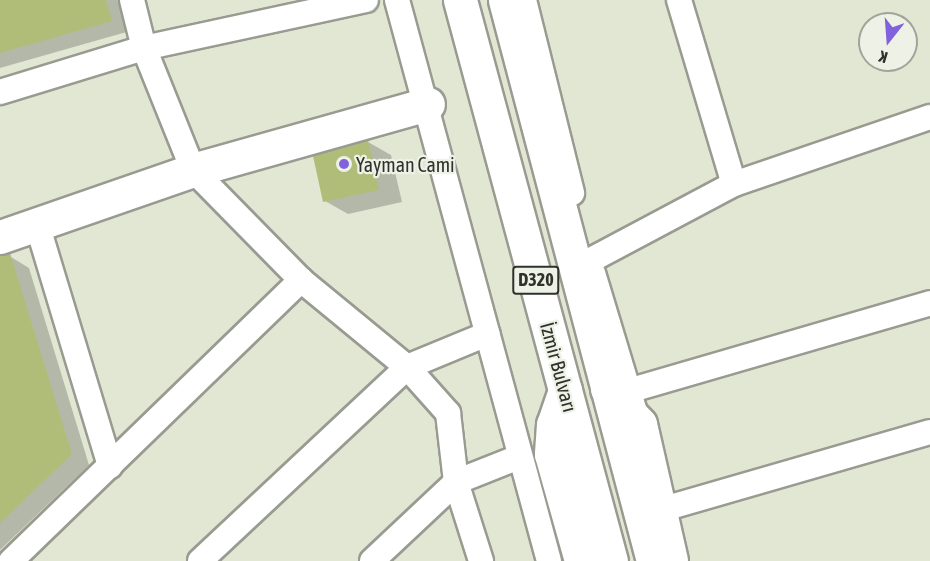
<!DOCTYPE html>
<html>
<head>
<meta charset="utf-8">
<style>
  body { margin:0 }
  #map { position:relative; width:930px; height:561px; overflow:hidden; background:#eef1e5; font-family:"Asap Condensed",sans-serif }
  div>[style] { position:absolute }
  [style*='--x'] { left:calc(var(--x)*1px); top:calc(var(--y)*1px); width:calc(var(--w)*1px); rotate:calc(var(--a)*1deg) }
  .built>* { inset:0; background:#e2e7d4 }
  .shadow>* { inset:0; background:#0003 }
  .building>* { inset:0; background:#afbd79 }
  .roads { filter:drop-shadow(2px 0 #999b91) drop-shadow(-2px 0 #999b91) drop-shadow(0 2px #999b91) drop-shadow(0 -2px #999b91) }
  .street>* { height:24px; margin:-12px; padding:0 12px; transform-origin:12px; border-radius:12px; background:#fff }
  .secondary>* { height:33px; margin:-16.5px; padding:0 16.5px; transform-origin:16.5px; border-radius:16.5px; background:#fff }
  .primary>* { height:33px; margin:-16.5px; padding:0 16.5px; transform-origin:16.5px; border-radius:16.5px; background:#fff }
  .dots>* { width:16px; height:16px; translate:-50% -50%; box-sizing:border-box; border:3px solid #eef1e5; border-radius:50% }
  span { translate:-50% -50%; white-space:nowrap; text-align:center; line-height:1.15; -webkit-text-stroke:4.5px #eef1e5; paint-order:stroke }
  .shield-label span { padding:2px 4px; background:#eef1e5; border:2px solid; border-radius:4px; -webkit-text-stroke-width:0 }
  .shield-label { font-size:18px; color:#2f312c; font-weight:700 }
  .poi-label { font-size:20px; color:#2f312c }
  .left { translate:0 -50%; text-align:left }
  .street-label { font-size:20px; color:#2f312c }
  .north { position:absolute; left:858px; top:12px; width:60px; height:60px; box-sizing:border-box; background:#eef1e5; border:2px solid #a2a49b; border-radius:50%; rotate:197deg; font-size:16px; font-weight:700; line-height:24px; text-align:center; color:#2f312c }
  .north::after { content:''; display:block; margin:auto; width:21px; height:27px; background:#8161dc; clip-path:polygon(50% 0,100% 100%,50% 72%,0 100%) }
</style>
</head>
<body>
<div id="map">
  <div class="built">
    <i style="clip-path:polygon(evenodd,0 0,930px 0,930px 561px,0 561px,0 0,870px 24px,906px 24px,906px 60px,870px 60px,870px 24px)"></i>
  </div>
  <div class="shadow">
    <i style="clip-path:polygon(0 0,121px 0,130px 31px,0 68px)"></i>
    <i style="clip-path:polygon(368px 142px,391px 155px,402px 202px,348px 214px,325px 201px)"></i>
    <i style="clip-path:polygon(11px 257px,29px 268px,89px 465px,0 550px,0 260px)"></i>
  </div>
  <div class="building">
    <i style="clip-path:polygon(0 0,106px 0,112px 21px,0 53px)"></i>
    <i style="clip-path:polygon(368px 140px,379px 190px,323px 202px,313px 156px)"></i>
    <i style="clip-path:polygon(10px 253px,72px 454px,0 523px,0 255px)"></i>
  </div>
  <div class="roads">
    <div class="street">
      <i style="--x:132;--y:0;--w:49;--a:76"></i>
      <i style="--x:144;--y:48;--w:131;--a:68.1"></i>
      <i style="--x:193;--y:170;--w:154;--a:45.5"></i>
      <i style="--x:301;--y:280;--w:137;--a:39.4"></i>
      <i style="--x:407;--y:367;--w:62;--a:48.3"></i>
      <i style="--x:448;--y:413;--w:69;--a:83.4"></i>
      <i style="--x:456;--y:482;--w:83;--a:72.4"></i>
      <i style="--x:397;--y:0;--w:581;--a:74.84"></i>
      <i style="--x:524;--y:0;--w:199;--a:76"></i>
      <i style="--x:679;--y:0;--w:192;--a:73.4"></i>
      <i style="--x:0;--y:92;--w:151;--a:-17"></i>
      <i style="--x:144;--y:48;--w:227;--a:-12.2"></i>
      <i style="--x:37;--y:224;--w:253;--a:73.2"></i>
      <i style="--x:589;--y:261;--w:164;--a:-28"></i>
      <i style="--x:734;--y:184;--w:207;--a:-18.9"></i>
      <i style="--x:593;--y:273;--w:148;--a:73.2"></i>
      <i style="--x:628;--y:391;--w:315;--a:-16.2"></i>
      <i style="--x:660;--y:510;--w:281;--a:-16.1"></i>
      <i style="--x:11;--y:561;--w:404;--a:-44.1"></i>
      <i style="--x:200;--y:561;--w:284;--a:-43.1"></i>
      <i style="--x:407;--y:367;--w:87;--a:-22.4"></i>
      <i style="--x:372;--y:561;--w:115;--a:-43.2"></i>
      <i style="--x:456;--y:482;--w:68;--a:-21.6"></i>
    </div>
    <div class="secondary">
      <i style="--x:0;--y:237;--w:204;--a:-19.1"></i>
      <i style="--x:193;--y:170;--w:244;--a:-15.7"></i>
      <i style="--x:607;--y:389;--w:48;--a:46.7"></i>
      <i style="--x:640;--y:424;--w:140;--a:77.2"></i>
      <i style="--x:565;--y:390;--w:36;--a:109"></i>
      <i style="--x:553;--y:424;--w:30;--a:94"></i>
      <i style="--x:551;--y:454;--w:111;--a:74.3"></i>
    </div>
    <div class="primary">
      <i style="--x:460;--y:0;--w:581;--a:74.94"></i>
      <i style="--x:505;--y:0;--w:580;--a:75.22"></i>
    </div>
  </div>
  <div class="dots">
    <i style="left:344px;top:164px;background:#8161dc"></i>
  </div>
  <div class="shield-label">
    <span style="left:536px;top:280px">D320</span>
  </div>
  <div class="poi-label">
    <span class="left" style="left:356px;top:164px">Yayman Cami</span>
  </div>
  <div class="street-label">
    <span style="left:559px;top:367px;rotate:75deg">İzmir Bulvarı</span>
  </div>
  <div class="north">K</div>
</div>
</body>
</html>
